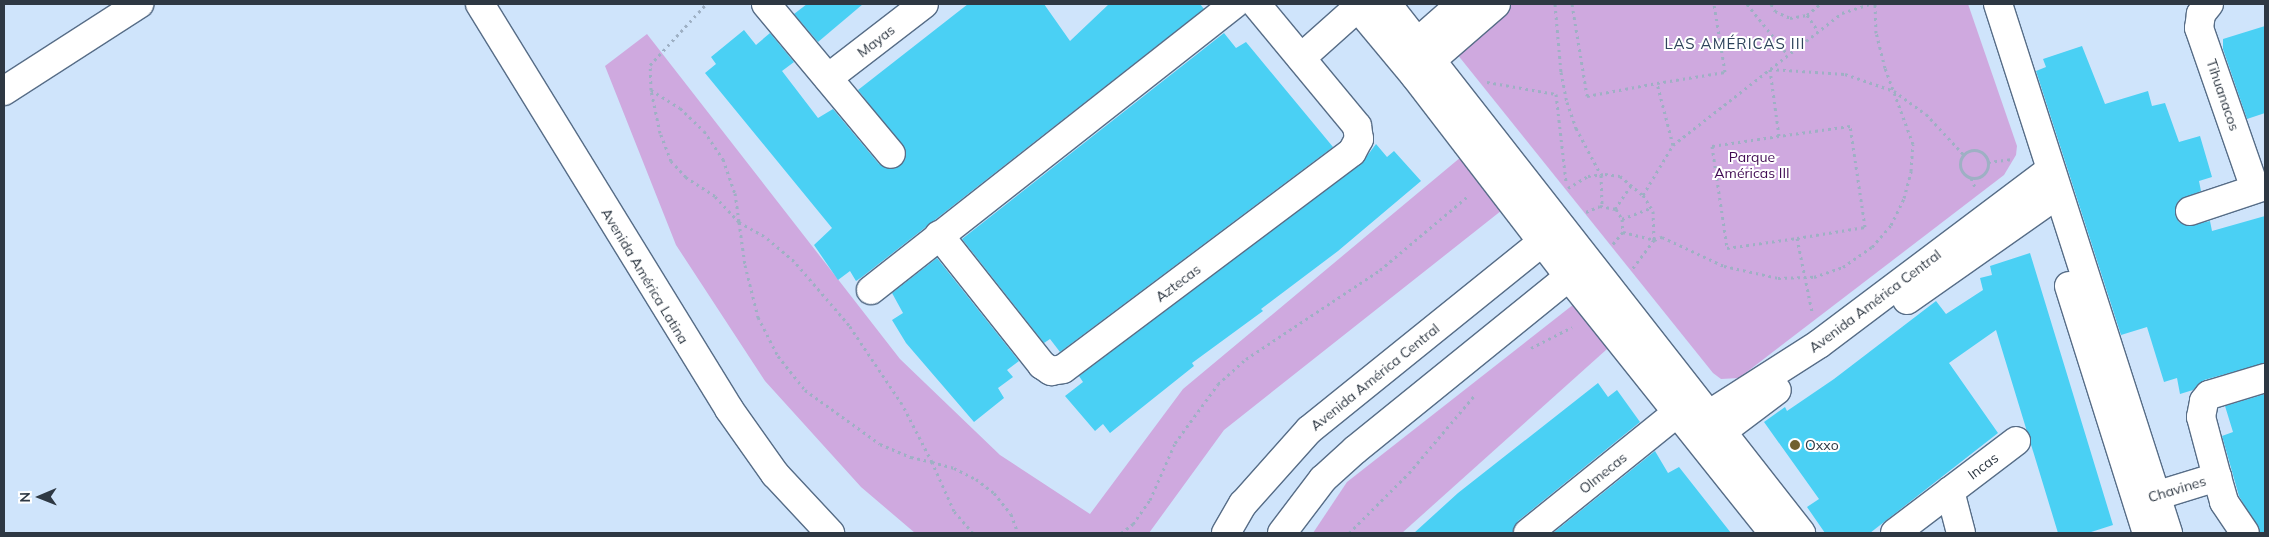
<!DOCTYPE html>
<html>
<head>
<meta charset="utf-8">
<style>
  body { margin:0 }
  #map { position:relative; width:2269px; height:537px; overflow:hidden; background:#cfe4fb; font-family:Mulish,sans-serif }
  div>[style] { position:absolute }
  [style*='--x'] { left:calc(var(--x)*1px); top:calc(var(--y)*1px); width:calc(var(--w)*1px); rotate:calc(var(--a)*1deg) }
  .green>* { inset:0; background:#cfa9df }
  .building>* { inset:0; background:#4ad0f4 }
  .path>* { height:3px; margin-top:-1.5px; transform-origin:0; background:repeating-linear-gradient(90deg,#9eb0c4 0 2.5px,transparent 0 6.5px) }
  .path>.ring { margin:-1.5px; padding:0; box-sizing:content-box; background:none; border:3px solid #9eb0c4; border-radius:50% }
  .roads { filter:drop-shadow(1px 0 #576d87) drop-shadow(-1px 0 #576d87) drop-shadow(0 1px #576d87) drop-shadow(0 -1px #576d87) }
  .street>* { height:28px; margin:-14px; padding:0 14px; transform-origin:14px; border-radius:14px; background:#fff }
  .dots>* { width:14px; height:14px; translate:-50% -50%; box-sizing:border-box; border:2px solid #fff; border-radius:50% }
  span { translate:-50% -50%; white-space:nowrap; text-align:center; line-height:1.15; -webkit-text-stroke:4px #fff; paint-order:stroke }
  .street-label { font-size:14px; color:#2e3843 }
  .park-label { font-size:14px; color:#410c53 }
  .poi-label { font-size:14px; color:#2e3843 }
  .left { translate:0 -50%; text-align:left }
  .neighbourhood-label { font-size:15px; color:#2e435b; letter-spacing:1px }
  .frame { position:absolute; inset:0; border:5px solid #2e3843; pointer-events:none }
  .north { position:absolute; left:15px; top:472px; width:50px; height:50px; -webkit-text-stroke:4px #fff; paint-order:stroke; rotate:269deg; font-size:14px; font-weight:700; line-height:20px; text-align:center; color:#2e3843 }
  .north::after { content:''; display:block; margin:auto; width:18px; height:22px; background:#2e3843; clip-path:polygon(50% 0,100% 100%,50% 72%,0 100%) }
</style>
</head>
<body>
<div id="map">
  <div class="green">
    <i style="clip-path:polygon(1487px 4px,1968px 4px,2017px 146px,2016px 155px,2004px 175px,1739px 378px,1721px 379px,1713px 373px,1457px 54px)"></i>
    <i style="clip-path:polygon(647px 34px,900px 359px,1000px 455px,1090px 514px,1183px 389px,1467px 152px,1511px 203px,1224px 430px,1149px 533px,915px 533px,861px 487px,765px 381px,676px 245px,605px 66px)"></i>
    <i style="clip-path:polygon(1583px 297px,1616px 341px,1402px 533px,1313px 533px,1347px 482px)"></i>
  </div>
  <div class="building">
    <i style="clip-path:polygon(807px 4px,863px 4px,818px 42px,794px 14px)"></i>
    <i style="clip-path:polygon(968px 4px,1044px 4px,1070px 41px,1109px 4px,1200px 4px,1204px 9px,862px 277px,856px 281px,850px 271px,838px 280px,814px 245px,832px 228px,705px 73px,716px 64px,711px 57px,744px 30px,756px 45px,770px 33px,794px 62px,782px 71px,818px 118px,833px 109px,879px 164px,894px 169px,905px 160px,906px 151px,858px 90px)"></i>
    <i style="clip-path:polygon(2265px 26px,2265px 113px,2247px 119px,2223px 49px,2223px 39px)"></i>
    <i style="clip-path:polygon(1224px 33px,1236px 48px,1246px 42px,1333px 147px,1060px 352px,1050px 339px,1044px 343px,962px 239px)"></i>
    <i style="clip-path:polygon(2082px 46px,2105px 104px,2148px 91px,2152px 106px,2165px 103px,2179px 142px,2200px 136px,2212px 177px,2199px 181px,2201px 191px,2178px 201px,2175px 215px,2179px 222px,2187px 226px,2210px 221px,2212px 231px,2265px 216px,2265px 363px,2204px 380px,2193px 390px,2180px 394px,2177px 378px,2164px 382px,2147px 327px,2121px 335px,2036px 71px,2046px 67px,2043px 59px)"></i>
    <i style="clip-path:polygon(1376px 144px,1387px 157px,1394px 151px,1421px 181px,1338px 251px,1261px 309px,1263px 311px,1192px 363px,1194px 366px,1110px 433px,1103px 424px,1095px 431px,1065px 396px,1083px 382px,1079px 376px,1361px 164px)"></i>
    <i style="clip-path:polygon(2030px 253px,2113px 525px,2088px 533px,2058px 533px,1996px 330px,1949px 363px,1998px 433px,1870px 533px,1825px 533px,1807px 507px,1819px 499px,1764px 422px,1785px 407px,1787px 411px,1834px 379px,1936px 301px,1946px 314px,1983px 290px,1980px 278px,1992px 275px,1990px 266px)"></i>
    <i style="clip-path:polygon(937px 258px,1019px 361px,1007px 370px,1013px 377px,998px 388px,1004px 398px,974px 422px,906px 343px,892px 320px,903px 313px,892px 293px)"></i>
    <i style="clip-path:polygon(1598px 383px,1608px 397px,1617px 390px,1640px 422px,1518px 521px,1513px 533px,1414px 533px,1458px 493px)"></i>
    <i style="clip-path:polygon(2265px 394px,2265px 533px,2260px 533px,2239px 496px,2222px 436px,2233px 432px,2225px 406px)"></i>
    <i style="clip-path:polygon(1655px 451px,1668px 473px,1679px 467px,1731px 533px,1553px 533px)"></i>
  </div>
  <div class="path">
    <i style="--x:1555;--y:4;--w:68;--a:85"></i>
    <i style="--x:1561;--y:72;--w:31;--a:79"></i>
    <i style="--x:1567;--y:102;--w:28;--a:71"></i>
    <i style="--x:1576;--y:128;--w:53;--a:62"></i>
    <i style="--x:1601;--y:175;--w:31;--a:88"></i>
    <i style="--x:1572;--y:4;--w:93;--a:80.7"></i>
    <i style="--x:1587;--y:96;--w:71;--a:-10.5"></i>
    <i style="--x:1747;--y:4;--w:65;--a:51.2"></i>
    <i style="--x:1771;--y:4;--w:8;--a:60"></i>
    <i style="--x:1775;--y:11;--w:17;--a:25"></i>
    <i style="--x:1790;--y:18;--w:17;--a:-10"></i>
    <i style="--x:1807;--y:15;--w:17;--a:-40"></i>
    <i style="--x:1807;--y:15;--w:19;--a:55"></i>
    <i style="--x:1487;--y:82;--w:70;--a:9.9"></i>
    <i style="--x:1556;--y:94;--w:89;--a:83.5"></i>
    <i style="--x:651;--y:90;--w:25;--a:-92"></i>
    <i style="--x:650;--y:65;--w:83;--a:-47.4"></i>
    <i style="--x:1779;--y:136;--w:68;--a:171.5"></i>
    <i style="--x:1712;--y:146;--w:103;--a:81.6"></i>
    <i style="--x:1727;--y:248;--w:71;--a:-8.1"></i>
    <i style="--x:1797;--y:238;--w:76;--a:78.5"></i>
    <i style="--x:1673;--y:145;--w:64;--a:-104.5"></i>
    <i style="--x:1657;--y:83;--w:69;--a:-9.2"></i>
    <i style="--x:1725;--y:72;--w:69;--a:-99.2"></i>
    <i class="ring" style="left:1960px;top:150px;width:25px;height:25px"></i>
    <i style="--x:1988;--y:162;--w:25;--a:-7"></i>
    <i style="--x:1971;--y:178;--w:12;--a:66"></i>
    <i style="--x:1568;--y:188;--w:23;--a:-31"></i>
    <i style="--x:1588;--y:176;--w:17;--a:-7"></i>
    <i style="--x:1605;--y:174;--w:15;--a:8"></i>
    <i style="--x:1620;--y:176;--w:30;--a:40"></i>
    <i style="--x:1643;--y:195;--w:19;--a:58"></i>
    <i style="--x:1653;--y:211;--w:29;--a:88"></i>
    <i style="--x:1654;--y:240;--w:38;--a:127"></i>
    <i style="--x:1643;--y:195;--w:58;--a:-59"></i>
    <i style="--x:1673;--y:145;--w:214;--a:-38"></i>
    <i style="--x:1842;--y:13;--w:28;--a:-18"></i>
    <i style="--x:1615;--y:209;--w:30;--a:-56"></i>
    <i style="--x:1586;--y:212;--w:15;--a:-23"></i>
    <i style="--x:1600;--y:206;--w:16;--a:11"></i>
    <i style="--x:1616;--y:209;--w:12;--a:59"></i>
    <i style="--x:1622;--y:219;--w:13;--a:86"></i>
    <i style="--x:1623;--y:232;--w:17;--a:130"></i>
    <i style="--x:1622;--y:219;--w:31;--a:-21"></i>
    <i style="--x:1623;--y:232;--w:32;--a:14"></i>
    <i style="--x:1654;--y:240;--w:9;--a:-21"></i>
    <i style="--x:1662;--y:237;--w:68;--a:25.1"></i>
    <i style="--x:1724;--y:266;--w:55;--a:12.5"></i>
    <i style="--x:1778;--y:278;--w:36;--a:-2"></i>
    <i style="--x:1814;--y:277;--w:31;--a:-19"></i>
    <i style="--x:1843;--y:267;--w:35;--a:-35"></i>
    <i style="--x:1872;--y:247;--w:29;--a:-49"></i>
    <i style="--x:1891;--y:225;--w:30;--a:-64"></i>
    <i style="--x:1904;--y:198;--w:28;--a:-75"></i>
    <i style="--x:1911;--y:171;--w:27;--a:-86"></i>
    <i style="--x:1913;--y:144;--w:81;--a:-110.2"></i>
    <i style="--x:1885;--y:68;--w:36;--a:-104"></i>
    <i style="--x:1876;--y:33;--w:29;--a:-92"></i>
    <i style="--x:1797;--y:238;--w:69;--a:-9.2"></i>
    <i style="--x:1865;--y:227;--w:102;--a:-98.4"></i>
    <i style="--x:1850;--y:126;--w:72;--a:172"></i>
    <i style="--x:1779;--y:136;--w:68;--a:-97.7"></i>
    <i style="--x:1770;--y:69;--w:75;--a:3.8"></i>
    <i style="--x:1845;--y:74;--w:52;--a:19.1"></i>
    <i style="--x:1894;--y:91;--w:39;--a:36"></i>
    <i style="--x:1926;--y:114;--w:56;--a:47.2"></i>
    <i style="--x:1531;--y:348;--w:46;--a:-27.1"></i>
    <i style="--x:973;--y:533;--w:29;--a:-131"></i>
    <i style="--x:954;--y:511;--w:54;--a:-114.2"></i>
    <i style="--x:932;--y:462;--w:65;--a:-117.3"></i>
    <i style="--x:902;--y:404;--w:95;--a:-123.9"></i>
    <i style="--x:849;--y:325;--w:84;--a:-130.7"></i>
    <i style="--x:794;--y:261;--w:39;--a:-140"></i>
    <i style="--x:764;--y:236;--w:29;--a:-151"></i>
    <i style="--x:739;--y:222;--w:35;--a:-133"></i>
    <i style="--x:715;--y:196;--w:35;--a:-147"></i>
    <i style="--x:686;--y:177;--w:22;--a:-133"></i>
    <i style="--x:671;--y:161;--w:30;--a:-111"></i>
    <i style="--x:660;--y:133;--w:44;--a:-101.8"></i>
    <i style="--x:651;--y:90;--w:34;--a:32"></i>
    <i style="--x:680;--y:108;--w:33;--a:44"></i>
    <i style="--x:704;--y:131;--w:34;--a:56"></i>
    <i style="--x:723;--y:159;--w:36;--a:71"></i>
    <i style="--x:735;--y:193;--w:29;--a:82"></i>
    <i style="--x:739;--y:222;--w:43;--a:82.1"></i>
    <i style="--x:745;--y:265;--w:54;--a:76"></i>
    <i style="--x:758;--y:317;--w:44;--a:62.9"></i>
    <i style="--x:778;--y:356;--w:43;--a:51.5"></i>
    <i style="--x:805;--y:390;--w:92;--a:35.8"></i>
    <i style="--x:880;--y:444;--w:34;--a:23"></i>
    <i style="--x:911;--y:457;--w:22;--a:13"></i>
    <i style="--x:932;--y:462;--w:23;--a:15"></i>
    <i style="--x:954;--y:468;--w:25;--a:27"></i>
    <i style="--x:976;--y:479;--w:23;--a:38"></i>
    <i style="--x:994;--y:493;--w:27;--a:51"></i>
    <i style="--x:1011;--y:514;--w:20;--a:70"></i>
    <i style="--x:1121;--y:533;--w:15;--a:-37"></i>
    <i style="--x:1133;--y:524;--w:29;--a:-55"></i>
    <i style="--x:1150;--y:500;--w:62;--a:-66.3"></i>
    <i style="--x:1175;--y:443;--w:73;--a:-53.9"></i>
    <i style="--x:1218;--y:384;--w:38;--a:-42"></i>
    <i style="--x:1246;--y:359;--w:161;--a:-33.6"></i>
    <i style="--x:1380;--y:270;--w:116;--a:-40.1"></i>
    <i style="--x:1349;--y:533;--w:85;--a:-45"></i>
    <i style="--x:1409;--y:473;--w:102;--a:-49.8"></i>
  </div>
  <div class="roads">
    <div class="street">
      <i style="--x:480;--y:4;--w:475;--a:58.4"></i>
      <i style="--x:729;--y:409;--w:80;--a:54.7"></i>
      <i style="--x:775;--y:474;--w:81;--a:47"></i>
      <i style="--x:766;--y:4;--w:195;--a:50.2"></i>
      <i style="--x:1355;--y:4;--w:94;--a:50.2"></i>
      <i style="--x:1415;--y:76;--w:253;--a:52.5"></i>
      <i style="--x:1569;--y:277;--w:327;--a:51.4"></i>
      <i style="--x:1387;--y:4;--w:672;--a:51.95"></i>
      <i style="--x:1998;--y:4;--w:556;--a:72.18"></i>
      <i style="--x:2209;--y:4;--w:13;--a:129"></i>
      <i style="--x:2201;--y:14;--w:14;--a:98"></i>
      <i style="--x:2199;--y:28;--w:170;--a:70.8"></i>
      <i style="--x:1404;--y:54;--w:76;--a:-41.3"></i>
      <i style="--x:1301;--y:58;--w:76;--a:-41.8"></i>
      <i style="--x:1419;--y:71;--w:102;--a:-41"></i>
      <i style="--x:828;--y:78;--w:121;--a:-37.6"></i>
      <i style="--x:4;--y:91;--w:161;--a:-32.8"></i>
      <i style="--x:2190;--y:211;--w:79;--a:-18.4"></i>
      <i style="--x:939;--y:235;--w:166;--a:51.6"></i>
      <i style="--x:1042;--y:365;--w:11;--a:34"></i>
      <i style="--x:1051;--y:371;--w:12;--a:-9"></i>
      <i style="--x:1063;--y:369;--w:361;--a:-36.9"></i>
      <i style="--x:1352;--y:152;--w:15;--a:-62"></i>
      <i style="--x:1359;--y:139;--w:13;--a:-99"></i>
      <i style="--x:1357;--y:126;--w:158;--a:-129.6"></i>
      <i style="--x:2069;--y:286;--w:259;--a:72.5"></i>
      <i style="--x:871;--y:290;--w:463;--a:-38.2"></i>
      <i style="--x:1907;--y:300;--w:184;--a:-35.1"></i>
      <i style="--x:1694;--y:424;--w:148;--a:-32.6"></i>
      <i style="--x:1819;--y:344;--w:289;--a:-37"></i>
      <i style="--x:1708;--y:442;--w:86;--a:-37"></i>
      <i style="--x:2217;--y:477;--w:62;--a:-104.9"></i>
      <i style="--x:2201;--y:417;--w:16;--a:-79"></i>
      <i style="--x:2204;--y:401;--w:8;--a:-50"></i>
      <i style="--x:2209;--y:395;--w:59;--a:-16.9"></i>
      <i style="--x:1950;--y:491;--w:43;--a:75.3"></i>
      <i style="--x:2139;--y:501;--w:82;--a:-17.1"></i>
      <i style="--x:2217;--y:477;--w:26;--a:74"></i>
      <i style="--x:2224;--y:502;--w:37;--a:56"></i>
      <i style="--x:1226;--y:533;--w:34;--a:-60"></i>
      <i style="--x:1243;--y:504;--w:99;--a:-48.3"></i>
      <i style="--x:1309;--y:430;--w:320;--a:-38.9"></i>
      <i style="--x:1282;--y:533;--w:68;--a:-52.8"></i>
      <i style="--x:1323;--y:479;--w:43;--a:-42.2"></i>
      <i style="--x:1355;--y:450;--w:292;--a:-39"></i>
      <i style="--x:1528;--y:533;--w:193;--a:-38.9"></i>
      <i style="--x:1895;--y:533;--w:152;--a:-37.2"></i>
    </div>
  </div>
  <div class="dots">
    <i style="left:1795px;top:445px;background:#70602e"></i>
  </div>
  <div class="street-label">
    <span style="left:876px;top:41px;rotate:-38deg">Mayas</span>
    <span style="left:2223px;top:95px;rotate:71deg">Tihuanacos</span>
    <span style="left:645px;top:276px;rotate:59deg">Avenida América Latina</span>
    <span style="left:1178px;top:283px;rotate:-37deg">Aztecas</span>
    <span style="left:1875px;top:301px;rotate:-37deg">Avenida América Central</span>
    <span style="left:1375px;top:377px;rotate:-39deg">Avenida América Central</span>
    <span style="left:1983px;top:466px;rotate:-37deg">Incas</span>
    <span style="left:1603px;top:473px;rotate:-39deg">Olmecas</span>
    <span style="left:2177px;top:489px;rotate:-17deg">Chavines</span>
  </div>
  <div class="park-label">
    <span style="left:1752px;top:165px">Parque<br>Américas III</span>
  </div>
  <div class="poi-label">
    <span class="left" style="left:1805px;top:445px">Oxxo</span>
  </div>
  <div class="neighbourhood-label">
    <span style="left:1735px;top:44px">LAS AMÉRICAS III</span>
  </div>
  <div class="frame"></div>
  <div class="north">N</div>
</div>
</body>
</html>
